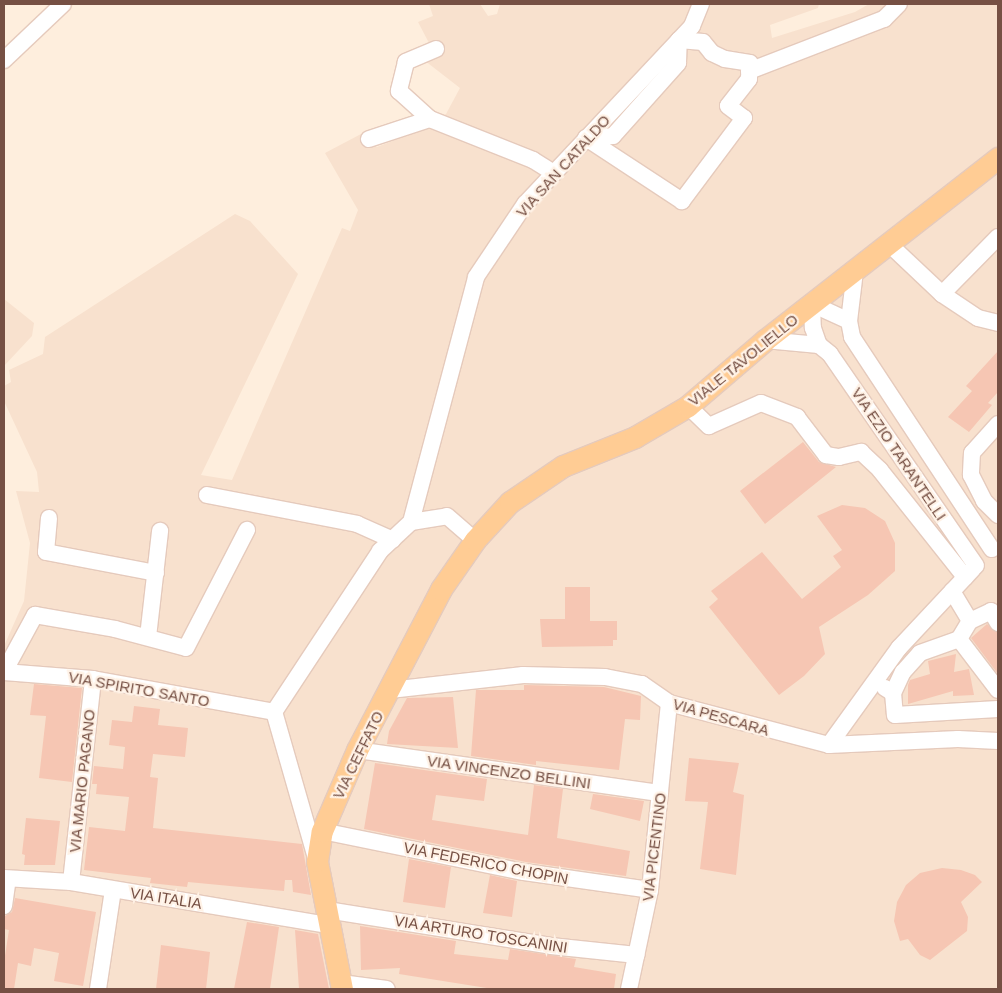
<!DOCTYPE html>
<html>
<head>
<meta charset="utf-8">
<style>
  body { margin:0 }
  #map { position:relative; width:1002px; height:993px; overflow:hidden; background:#feeedd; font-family:Helvetica,sans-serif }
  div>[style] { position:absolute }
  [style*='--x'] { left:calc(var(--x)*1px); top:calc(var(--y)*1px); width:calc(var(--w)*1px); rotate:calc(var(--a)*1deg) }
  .residential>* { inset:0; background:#f8e1ce }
  .building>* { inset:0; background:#f6c6b3 }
  .roads { filter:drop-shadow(1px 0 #e5cabc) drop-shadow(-1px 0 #e5cabc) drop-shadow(0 1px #e5cabc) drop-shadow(0 -1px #e5cabc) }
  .minor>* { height:16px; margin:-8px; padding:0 8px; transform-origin:8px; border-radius:8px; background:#fff }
  .major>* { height:21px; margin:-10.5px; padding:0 10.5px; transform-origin:10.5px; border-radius:10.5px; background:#ffcc94 }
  span { translate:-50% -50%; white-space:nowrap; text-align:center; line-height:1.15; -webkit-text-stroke:4.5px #fff2e6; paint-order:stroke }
  .street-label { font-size:15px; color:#765044 }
  .frame { position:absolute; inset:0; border:5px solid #765044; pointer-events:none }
</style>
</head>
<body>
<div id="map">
  <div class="residential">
    <i style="clip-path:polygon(429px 4px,480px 4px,488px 16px,497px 14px,500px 4px,819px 4px,818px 8px,770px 25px,772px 38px,855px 12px,869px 4px,998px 4px,998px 989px,4px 989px,4px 646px,24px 601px,30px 543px,16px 491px,39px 492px,37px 472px,4px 401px,4px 386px,11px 382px,9px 370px,43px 354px,45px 337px,235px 214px,250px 221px,298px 274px,201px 475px,232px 480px,342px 228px,350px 231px,358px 210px,325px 153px,361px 134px,377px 147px,423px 129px,446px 114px,460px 88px,411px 50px,429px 43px,418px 22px,433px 16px)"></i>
    <i style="clip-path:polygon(4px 299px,34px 323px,32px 336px,4px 366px)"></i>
  </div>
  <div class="building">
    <i style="clip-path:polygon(998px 351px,998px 392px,988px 403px,992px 405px,969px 432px,948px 417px,972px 391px,966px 386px)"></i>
    <i style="clip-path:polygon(803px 442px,819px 462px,836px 467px,765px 524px,740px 491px)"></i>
    <i style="clip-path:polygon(842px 505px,865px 508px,885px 521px,895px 543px,895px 571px,868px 595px,819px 627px,825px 654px,804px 676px,779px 695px,709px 607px,718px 599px,711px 591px,762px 552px,802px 599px,841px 567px,833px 556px,842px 550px,817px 516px)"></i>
    <i style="clip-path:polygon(565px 587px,590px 587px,590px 621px,617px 621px,617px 640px,613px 640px,613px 646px,542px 647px,540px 619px,565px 619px)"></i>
    <i style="clip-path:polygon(987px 624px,998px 633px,998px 674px,971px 638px)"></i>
    <i style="clip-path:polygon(956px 654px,954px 672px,969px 669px,974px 695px,953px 696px,953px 691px,908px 704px,908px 685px,910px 680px,930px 674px,928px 661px)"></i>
    <i style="clip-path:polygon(34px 684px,82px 688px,72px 782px,39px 778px,46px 716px,30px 715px)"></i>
    <i style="clip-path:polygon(524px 685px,604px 687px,641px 696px,640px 720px,625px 719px,619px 770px,536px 761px,536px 765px,471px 756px,476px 690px,524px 690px)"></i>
    <i style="clip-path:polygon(453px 697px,458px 748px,387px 744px,389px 731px,407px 698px)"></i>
    <i style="clip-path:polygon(134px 706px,160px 709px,158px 725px,188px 728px,185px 757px,153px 754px,150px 777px,158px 778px,153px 828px,302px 844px,311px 895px,293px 892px,292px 880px,285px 880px,284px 891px,188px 882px,187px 887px,150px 883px,151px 878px,84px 870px,89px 827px,125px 831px,129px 797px,96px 794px,97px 784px,92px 784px,94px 766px,123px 769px,125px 747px,109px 745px,112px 720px,132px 722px)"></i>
    <i style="clip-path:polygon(689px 758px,739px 763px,733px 792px,744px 795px,736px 875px,700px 869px,708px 802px,685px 801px)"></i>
    <i style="clip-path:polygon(375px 763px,487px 779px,484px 801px,436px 795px,432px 820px,528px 835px,534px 785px,563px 789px,557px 838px,630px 851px,626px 876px,526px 862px,364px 829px)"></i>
    <i style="clip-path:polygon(593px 794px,644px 801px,640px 821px,590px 809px)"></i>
    <i style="clip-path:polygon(26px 818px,60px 821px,55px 865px,24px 865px,25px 855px,22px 854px)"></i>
    <i style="clip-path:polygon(409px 859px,451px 867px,445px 908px,403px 902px)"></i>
    <i style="clip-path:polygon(942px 868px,961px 870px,975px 875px,982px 882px,961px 902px,968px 917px,967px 931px,930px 960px,920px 955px,908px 939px,900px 941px,894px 921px,897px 902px,906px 885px,920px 873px)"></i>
    <i style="clip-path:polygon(490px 875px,517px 881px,512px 917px,483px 913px)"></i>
    <i style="clip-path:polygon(15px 898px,96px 912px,83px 986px,54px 981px,59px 953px,34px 948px,31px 966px,18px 963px,14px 989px,4px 989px,4px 962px,9px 930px,4px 929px,4px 923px,5px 916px,12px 912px)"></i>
    <i style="clip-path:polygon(247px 922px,279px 927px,270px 989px,234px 989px)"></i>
    <i style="clip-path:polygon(360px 926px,456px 941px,454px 954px,508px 960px,510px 949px,576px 959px,574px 967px,616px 974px,614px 989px,493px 989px,399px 974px,400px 968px,361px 970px)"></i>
    <i style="clip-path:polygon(295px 930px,318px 934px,329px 989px,299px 989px)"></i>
    <i style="clip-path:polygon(161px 945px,210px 952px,206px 989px,156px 989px)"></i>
  </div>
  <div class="roads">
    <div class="minor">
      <i style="--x:679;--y:40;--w:24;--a:5"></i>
      <i style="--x:703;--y:42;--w:14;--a:51"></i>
      <i style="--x:712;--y:53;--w:14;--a:25"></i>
      <i style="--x:725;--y:59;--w:25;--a:9"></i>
      <i style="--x:750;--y:63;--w:16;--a:94"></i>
      <i style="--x:749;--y:79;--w:34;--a:128"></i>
      <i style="--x:728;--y:106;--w:20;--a:37"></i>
      <i style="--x:744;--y:118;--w:104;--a:126.8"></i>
      <i style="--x:682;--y:201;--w:115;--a:-146.7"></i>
      <i style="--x:586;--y:138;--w:27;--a:-4"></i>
      <i style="--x:613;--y:136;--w:98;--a:-48.3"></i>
      <i style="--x:678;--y:63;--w:23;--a:-88"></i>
      <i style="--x:436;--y:49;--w:33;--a:157"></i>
      <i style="--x:406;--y:62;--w:30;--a:104"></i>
      <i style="--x:399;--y:91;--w:42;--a:42.1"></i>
      <i style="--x:430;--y:119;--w:111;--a:21.7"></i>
      <i style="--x:533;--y:160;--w:25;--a:32"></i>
      <i style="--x:4;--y:60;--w:81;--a:-43.5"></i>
      <i style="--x:749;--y:71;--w:145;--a:-21.1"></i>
      <i style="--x:884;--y:19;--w:21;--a:-45"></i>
      <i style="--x:369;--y:139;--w:64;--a:-18.2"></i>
      <i style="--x:889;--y:244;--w:73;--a:43.3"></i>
      <i style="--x:942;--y:294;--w:43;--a:33.7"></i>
      <i style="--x:978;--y:318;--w:21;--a:14"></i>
      <i style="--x:855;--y:271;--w:50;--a:96.8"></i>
      <i style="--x:849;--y:321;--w:16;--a:79"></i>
      <i style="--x:852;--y:337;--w:254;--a:56.6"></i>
      <i style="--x:942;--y:294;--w:80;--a:-45.5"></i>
      <i style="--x:849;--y:321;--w:41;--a:-155.3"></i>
      <i style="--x:812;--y:304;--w:24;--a:88"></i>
      <i style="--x:813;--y:328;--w:18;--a:71"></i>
      <i style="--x:819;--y:345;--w:14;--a:39"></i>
      <i style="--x:830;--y:354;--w:257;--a:55.4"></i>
      <i style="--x:765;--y:340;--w:54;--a:5.3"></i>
      <i style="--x:688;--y:406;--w:29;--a:44"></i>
      <i style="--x:709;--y:426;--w:57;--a:-23.9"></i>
      <i style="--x:761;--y:403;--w:39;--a:21"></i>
      <i style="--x:797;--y:417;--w:48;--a:52.7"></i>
      <i style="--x:826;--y:455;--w:13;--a:9"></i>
      <i style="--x:839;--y:457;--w:23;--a:-13"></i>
      <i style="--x:861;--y:452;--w:26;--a:43"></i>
      <i style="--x:880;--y:470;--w:137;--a:51.5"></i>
      <i style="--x:998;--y:424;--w:39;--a:132"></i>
      <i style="--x:972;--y:453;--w:22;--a:93"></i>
      <i style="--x:971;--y:475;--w:29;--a:63"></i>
      <i style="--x:984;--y:501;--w:20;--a:45"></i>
      <i style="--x:207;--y:495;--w:153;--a:10.9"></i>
      <i style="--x:357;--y:524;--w:39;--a:24"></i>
      <i style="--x:49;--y:518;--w:34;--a:95"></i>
      <i style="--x:46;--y:552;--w:112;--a:10.8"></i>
      <i style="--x:411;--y:522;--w:253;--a:-75.1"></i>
      <i style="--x:476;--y:277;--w:88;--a:-56.1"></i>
      <i style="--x:525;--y:204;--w:244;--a:-46.8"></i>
      <i style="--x:692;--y:26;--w:24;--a:-68"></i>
      <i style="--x:411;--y:522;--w:36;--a:-9"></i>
      <i style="--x:447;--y:516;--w:37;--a:41"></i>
      <i style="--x:952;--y:591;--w:35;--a:59"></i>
      <i style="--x:148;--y:637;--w:107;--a:-83.5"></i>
      <i style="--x:959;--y:639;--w:64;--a:52.6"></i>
      <i style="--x:4;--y:672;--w:65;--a:-61.5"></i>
      <i style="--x:35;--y:615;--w:81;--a:9.9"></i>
      <i style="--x:115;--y:629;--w:73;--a:15"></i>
      <i style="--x:186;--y:648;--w:133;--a:-62.7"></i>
      <i style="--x:4;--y:672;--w:89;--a:4.5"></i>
      <i style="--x:93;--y:679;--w:184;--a:10.3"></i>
      <i style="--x:885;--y:688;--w:9;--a:32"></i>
      <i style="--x:893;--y:693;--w:22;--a:85"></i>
      <i style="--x:895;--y:715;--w:103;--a:-3.3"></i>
      <i style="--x:390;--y:690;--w:134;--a:-6.4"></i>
      <i style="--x:523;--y:675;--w:82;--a:1.4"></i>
      <i style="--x:605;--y:677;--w:38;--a:11"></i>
      <i style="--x:642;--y:684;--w:33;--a:35"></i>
      <i style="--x:669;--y:703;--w:165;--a:14.7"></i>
      <i style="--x:829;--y:745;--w:129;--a:-2.7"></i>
      <i style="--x:958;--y:739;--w:40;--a:2.9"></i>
      <i style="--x:893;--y:693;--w:23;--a:-65"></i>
      <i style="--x:903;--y:672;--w:25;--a:-48"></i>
      <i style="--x:920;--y:653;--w:41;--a:-19.7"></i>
      <i style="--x:959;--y:639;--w:21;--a:-59"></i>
      <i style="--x:970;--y:621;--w:23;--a:-25"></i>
      <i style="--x:991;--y:611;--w:14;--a:60"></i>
      <i style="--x:829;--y:745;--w:120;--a:-54.2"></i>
      <i style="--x:899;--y:648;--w:108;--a:-46.9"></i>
      <i style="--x:357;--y:750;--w:306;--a:8.1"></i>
      <i style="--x:322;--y:831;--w:206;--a:11.5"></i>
      <i style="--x:524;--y:872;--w:127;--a:8.1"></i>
      <i style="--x:316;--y:858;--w:152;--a:-106"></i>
      <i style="--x:274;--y:712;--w:193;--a:-56.6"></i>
      <i style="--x:380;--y:551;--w:42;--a:-43.1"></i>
      <i style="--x:4;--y:878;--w:67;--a:3.4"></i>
      <i style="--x:71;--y:882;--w:261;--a:9.5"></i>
      <i style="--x:71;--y:882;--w:204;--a:-83.8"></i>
      <i style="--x:4;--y:906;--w:27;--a:-82"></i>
      <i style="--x:327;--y:910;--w:227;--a:9.1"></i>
      <i style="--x:551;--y:946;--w:86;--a:6"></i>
      <i style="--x:341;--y:983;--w:46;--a:7.4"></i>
      <i style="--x:98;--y:989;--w:100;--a:-81.4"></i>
      <i style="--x:629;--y:989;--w:101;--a:-78"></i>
      <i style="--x:650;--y:890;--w:188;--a:-84.2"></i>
    </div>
    <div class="major">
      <i style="--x:342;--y:989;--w:130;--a:-101.1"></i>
      <i style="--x:317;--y:861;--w:30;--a:-81"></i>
      <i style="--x:322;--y:831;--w:88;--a:-66.6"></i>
      <i style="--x:357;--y:750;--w:182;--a:-62.4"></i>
      <i style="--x:441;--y:589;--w:60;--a:-55.2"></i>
      <i style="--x:475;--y:540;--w:52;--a:-47.4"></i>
      <i style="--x:510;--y:502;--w:64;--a:-34.2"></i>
      <i style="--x:563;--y:466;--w:78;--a:-21.9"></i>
      <i style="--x:635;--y:437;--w:61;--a:-30.3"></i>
      <i style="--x:688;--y:406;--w:101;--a:-40.6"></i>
      <i style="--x:765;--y:340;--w:296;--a:-38"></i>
    </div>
  </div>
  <div class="street-label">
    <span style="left:563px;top:166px;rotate:-48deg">VIA SAN CATALDO</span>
    <span style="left:743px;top:360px;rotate:-39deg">VIALE TAVOLIELLO</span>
    <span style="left:899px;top:454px;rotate:56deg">VIA EZIO TARANTELLI</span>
    <span style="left:139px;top:689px;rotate:10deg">VIA SPIRITO SANTO</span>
    <span style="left:721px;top:717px;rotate:16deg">VIA PESCARA</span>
    <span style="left:358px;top:755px;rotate:-64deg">VIA CEFFATO</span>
    <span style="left:509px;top:772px;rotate:8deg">VIA VINCENZO BELLINI</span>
    <span style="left:82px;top:781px;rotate:-84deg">VIA MARIO PAGANO</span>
    <span style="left:654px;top:847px;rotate:-83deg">VIA PICENTINO</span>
    <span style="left:486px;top:863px;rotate:11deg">VIA FEDERICO CHOPIN</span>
    <span style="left:166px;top:898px;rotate:9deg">VIA ITALIA</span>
    <span style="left:481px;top:934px;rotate:9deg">VIA ARTURO TOSCANINI</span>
  </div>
  <div class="frame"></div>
</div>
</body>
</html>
